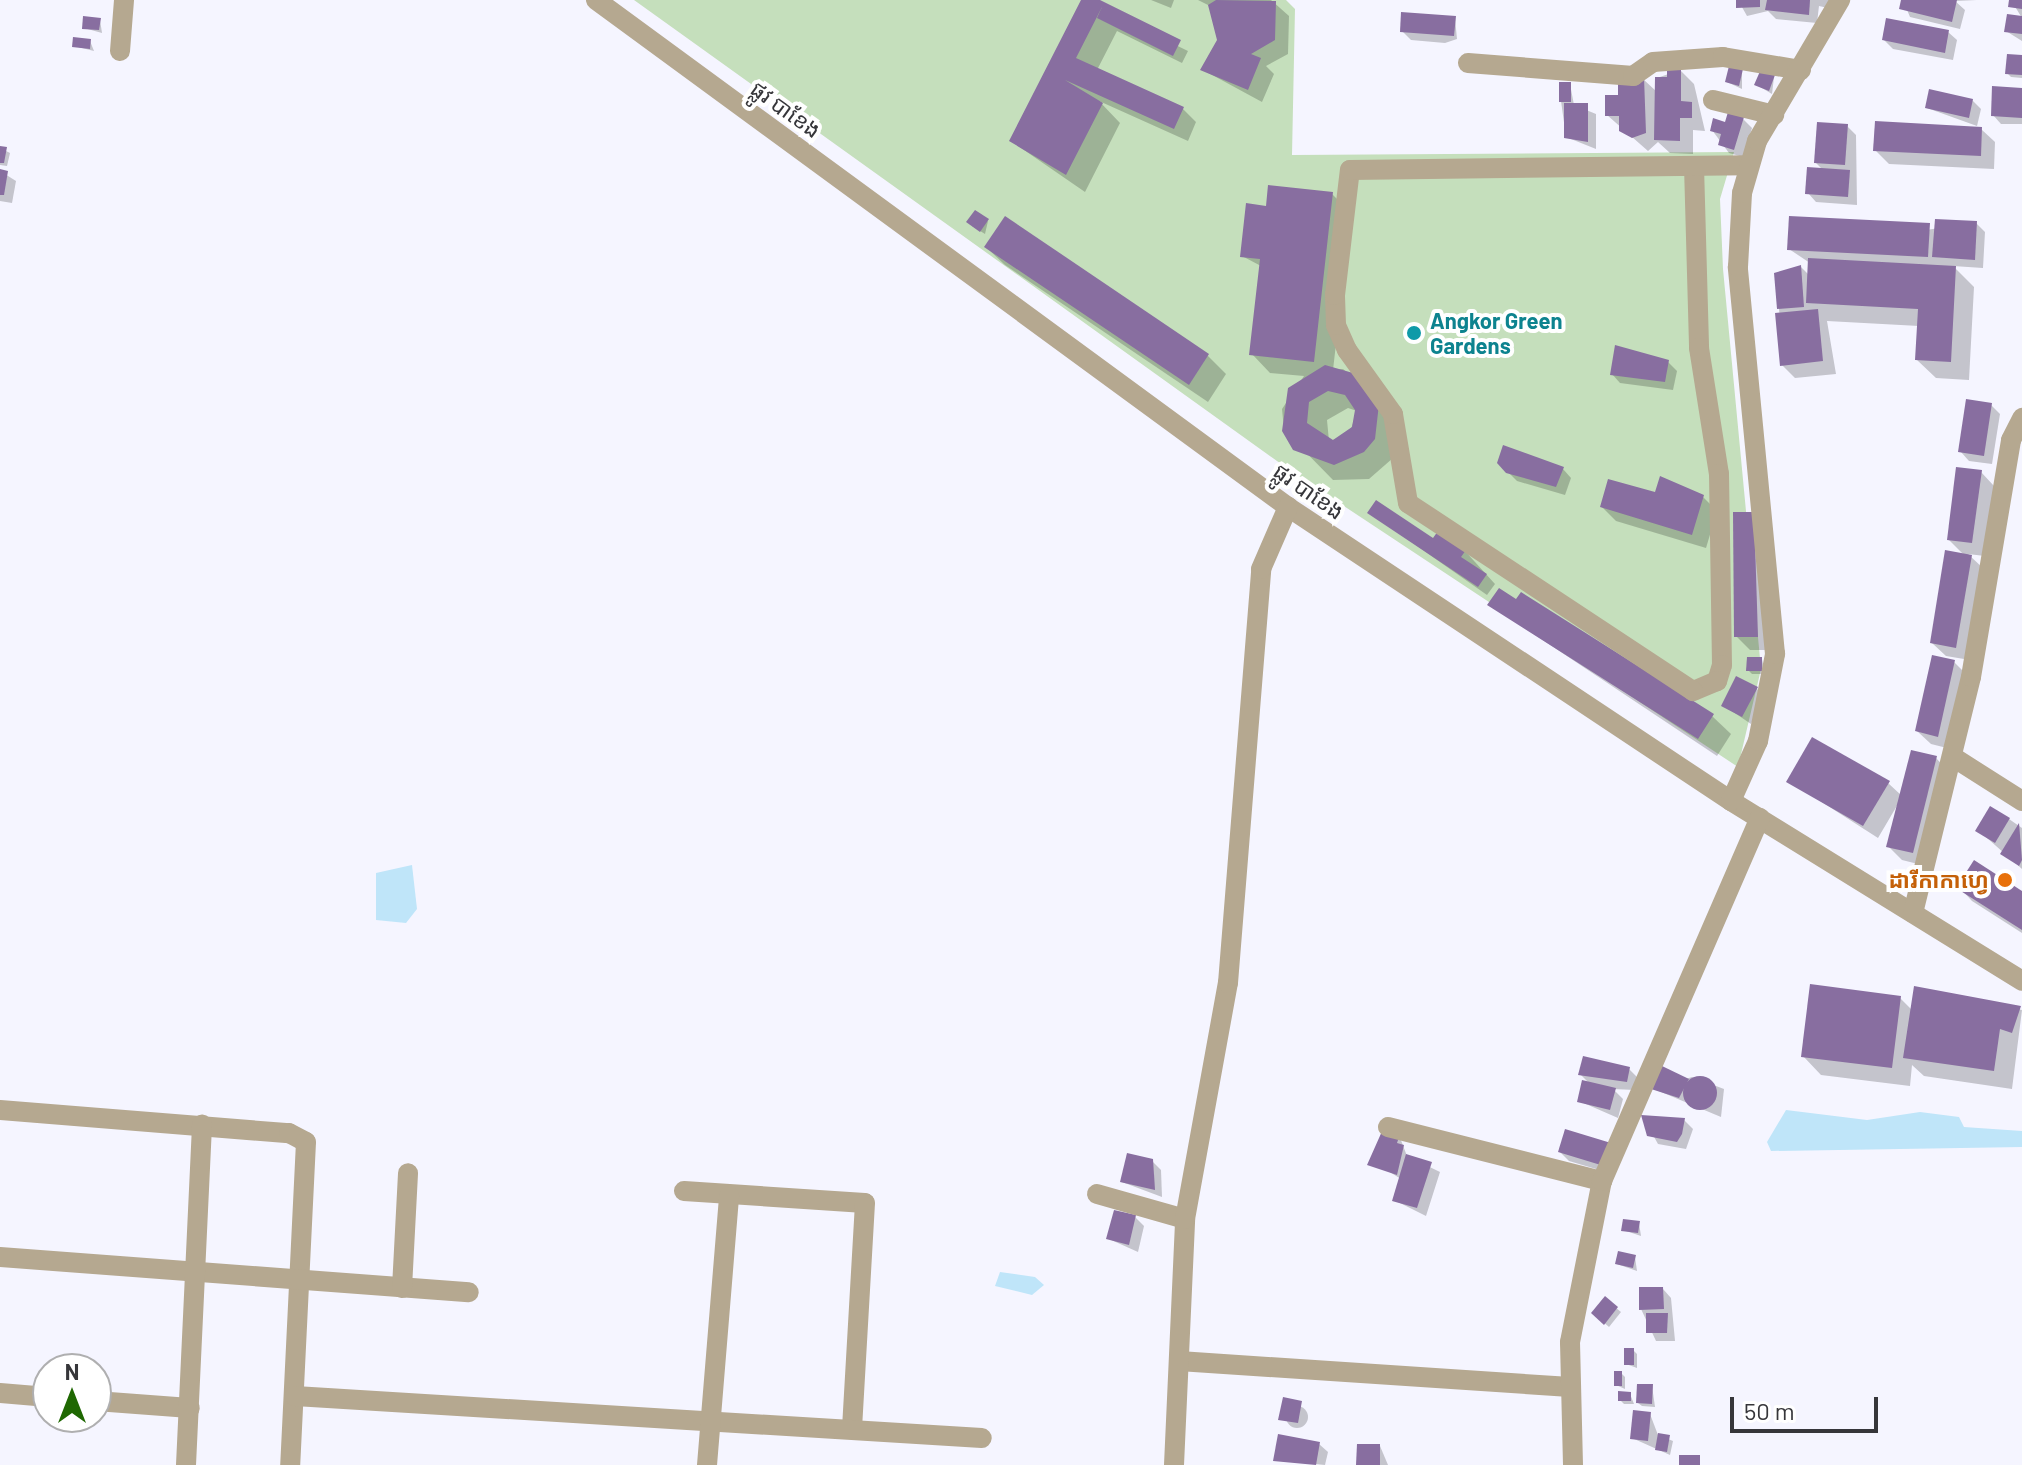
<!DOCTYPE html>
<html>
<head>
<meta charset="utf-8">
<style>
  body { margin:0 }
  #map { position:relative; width:2022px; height:1465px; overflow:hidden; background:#f5f5ff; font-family:Barlow,"Noto Sans Khmer",sans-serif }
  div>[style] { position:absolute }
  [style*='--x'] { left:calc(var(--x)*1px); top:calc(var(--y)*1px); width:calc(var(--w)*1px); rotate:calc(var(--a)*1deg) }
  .green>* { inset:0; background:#c5dfbc }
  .water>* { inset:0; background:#bfe5f9 }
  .shadow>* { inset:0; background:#0003 }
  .round { border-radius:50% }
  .building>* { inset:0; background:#886ea0 }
  .minor>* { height:20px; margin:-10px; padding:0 10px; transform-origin:10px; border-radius:10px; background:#b5a890 }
  .dots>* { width:22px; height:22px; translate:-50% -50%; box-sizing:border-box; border:4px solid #fff; border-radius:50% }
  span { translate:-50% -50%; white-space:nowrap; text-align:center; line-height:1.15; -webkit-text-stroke:8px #fff; paint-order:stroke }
  .street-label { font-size:22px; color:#36363a }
  .culture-label { font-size:22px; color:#0d838f; font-weight:700 }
  .left { translate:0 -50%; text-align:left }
  .food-label { font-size:22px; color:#c56008; font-weight:700 }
  .right { translate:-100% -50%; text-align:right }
  .north { position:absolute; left:32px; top:1353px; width:80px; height:80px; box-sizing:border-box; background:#fff; border:2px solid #afafb0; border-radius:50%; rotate:0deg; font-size:22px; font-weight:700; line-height:32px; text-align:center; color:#36363a }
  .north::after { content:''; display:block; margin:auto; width:28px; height:36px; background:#1f6802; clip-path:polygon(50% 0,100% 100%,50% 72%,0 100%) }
  .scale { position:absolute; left:1730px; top:1397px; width:148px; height:36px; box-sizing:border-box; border:4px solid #36363a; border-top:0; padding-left:10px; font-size:24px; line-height:28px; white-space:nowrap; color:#36363a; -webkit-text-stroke:6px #fff; paint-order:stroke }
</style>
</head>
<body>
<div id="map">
  <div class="green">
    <i style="clip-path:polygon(634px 0,1286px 0,1295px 9px,1292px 155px,1734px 152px,1720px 199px,1723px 269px,1761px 669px,1738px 767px,1291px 471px)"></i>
  </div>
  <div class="water">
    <i style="clip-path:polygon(412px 865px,417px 909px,406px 923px,376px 920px,376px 873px)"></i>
    <i style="clip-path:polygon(1786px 1110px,1867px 1120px,1920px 1112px,1959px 1117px,1964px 1127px,2022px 1131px,2022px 1147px,1771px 1151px,1767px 1142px)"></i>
    <i style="clip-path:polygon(1000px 1272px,1035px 1277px,1044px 1285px,1032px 1295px,995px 1286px)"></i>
  </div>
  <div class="shadow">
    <i style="clip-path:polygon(1083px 0,1188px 51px,1182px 63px,1117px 31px,1097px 70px,1182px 108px,1196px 122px,1188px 141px,1099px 101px,1120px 123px,1085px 192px,1011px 141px)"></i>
    <i style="clip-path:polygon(1151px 0,1174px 0,1171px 8px)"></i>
    <i style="clip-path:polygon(1198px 0,1271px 0,1289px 16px,1288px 54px,1266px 66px,1274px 74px,1262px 102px,1203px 70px,1219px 40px,1210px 6px)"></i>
    <i style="clip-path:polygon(1738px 0,1830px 0,1828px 8px,1819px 6px,1817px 23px,1776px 19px,1768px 11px,1747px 16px)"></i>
    <i style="clip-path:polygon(1903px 0,1977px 0,1955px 1px,1965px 10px,1960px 29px,1910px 17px)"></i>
    <i style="clip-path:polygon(2011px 0,2022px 0,2022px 41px,2006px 31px,2022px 18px)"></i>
    <i style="clip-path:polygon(1455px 18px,1457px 39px,1445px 43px,1411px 40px,1402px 31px)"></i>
    <i style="clip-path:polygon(100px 20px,102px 33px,84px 28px)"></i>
    <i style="clip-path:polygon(1948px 32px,1957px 40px,1953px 60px,1893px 49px,1884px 40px)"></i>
    <i style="clip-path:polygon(90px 41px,94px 51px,74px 46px)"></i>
    <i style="clip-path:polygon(2022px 57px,2022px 78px,2011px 77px,2007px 73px)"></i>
    <i style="clip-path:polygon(1680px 70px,1694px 84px,1705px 131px,1693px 130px,1693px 154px,1670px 153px,1658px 142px,1648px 151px,1607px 115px,1643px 79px,1657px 92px,1657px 78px)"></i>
    <i style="clip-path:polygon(1742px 71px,1742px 89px,1727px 82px)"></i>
    <i style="clip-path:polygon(1774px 77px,1772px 94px,1757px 85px)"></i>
    <i style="clip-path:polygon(1570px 84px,1574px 105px,1596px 114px,1596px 149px,1566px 137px,1561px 101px)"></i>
    <i style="clip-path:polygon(2022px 90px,2022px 124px,2001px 124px,1993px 115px)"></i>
    <i style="clip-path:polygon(1972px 100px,1981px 109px,1977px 126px,1927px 108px)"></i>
    <i style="clip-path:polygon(1743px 119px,1752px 128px,1743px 157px,1729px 153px,1712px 130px)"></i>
    <i style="clip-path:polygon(1847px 126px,1856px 135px,1857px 205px,1816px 202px,1808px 193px,1824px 171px,1816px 163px)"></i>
    <i style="clip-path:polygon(1981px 129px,1995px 142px,1994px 169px,1889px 164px,1875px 150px)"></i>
    <i style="clip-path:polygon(0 148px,10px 153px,7px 166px,0 165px)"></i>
    <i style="clip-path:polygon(0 171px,16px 181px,12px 203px,0 201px)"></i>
    <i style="clip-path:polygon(evenodd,1332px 194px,1351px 213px,1333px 370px,1343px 369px,1390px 408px,1393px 458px,1369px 479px,1333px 480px,1284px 430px,1282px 409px,1304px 376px,1270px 373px,1252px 354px,1261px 266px,1242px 256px,1265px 208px,1332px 194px,1348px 408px,1357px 411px,1349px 435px,1329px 441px,1327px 420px,1348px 408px)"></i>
    <i style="clip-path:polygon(1005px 219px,1208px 356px,1226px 374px,1208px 402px,1005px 265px,986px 247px)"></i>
    <i style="clip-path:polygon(988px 221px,985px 234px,972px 226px)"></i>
    <i style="clip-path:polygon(1976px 223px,1985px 232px,1983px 268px,1953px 266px,1974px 287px,1969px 380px,1936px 378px,1917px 360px,1919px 326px,1827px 321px,1836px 374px,1795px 378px,1782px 365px,1779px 308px,1801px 267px,1810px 276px,1810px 263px,1789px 249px)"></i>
    <i style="clip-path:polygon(1668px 362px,1677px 371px,1673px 390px,1620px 383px,1612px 374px)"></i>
    <i style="clip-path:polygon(1991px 405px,2000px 414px,1992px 464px,1969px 461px,1961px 452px)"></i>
    <i style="clip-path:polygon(1499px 463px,1563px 469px,1571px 478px,1565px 495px,1517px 481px)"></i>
    <i style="clip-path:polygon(1981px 472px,1994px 486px,1985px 556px,1968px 554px,1985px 570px,1970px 660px,1946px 656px,1932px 643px,1965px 556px,1949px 540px)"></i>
    <i style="clip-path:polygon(1656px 495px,1703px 497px,1717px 511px,1706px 548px,1616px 521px,1602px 507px)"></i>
    <i style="clip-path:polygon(1370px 513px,1465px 551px,1495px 584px,1487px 595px)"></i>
    <i style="clip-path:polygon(1753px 514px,1771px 650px,1750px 650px,1736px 636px)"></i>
    <i style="clip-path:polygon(1490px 605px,1712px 716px,1731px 734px,1717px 756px)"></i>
    <i style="clip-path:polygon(1762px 659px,1765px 674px,1752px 674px,1748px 670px)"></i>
    <i style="clip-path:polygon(1954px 662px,1968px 676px,1951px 749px,1931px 744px,1917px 731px)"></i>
    <i style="clip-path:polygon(1756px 688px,1765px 697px,1751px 724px,1723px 705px)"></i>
    <i style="clip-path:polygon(1936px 758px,1949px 772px,1926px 866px,1902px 860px,1888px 846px,1898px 804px,1878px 838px,1789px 781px,1888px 783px,1901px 795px)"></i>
    <i style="clip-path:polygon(2009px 819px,2022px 828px,2022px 869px,1978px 830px)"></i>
    <i style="clip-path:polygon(1959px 887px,2022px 893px,2022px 933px,1972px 901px)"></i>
    <i style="clip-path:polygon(1916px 988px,2022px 1010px,2012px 1089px,1924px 1076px,1912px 1065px,1910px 1086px,1821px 1075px,1803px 1056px,1900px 998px,1912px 1010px)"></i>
    <i style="clip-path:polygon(1629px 1069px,1638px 1078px,1635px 1090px,1613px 1089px,1623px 1099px,1618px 1118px,1579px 1101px,1590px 1084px,1580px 1074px)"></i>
    <i style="clip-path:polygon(1692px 1077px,1724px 1089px,1721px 1117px,1654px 1089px)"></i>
    <i style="clip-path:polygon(1643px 1117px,1684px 1120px,1693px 1129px,1686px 1149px,1658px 1144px)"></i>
    <i style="clip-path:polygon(1567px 1131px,1613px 1174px,1569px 1161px,1560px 1152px)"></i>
    <i style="clip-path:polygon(1399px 1135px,1407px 1156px,1440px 1172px,1426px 1216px,1394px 1200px,1401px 1179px,1380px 1166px)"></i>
    <i style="clip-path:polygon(1152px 1161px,1161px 1170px,1162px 1197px,1122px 1182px)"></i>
    <i style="clip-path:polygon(1135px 1217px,1144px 1226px,1138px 1252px,1109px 1239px)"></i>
    <i style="clip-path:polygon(1639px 1223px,1641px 1236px,1623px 1230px)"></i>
    <i style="clip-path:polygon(1635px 1257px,1637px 1271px,1617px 1264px)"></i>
    <i style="clip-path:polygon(1663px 1289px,1671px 1298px,1675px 1341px,1656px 1341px,1641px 1309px)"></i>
    <i style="clip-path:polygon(1605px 1299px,1621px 1312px,1609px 1327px,1593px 1313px)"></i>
    <i style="clip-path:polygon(1633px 1350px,1637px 1354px,1637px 1368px,1626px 1364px)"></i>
    <i style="clip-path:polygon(1621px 1373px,1625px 1377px,1625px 1389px,1616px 1385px)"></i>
    <i style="clip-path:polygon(1652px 1386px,1655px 1407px,1642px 1406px,1638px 1403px)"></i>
    <i style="clip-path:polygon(1630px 1394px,1634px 1404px,1624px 1404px,1620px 1400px)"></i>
    <i class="round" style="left:1286px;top:1406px;width:22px;height:22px"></i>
    <i style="clip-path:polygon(1650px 1414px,1658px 1435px,1673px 1441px,1670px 1455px,1632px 1438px)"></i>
    <i style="clip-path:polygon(1319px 1444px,1328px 1452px,1325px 1465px,1275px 1460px)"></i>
    <i style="clip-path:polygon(1380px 1446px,1388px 1465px,1358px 1465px)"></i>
  </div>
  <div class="building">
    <i style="clip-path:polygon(1081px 0,1100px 0,1181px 40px,1173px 56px,1097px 18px,1102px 7px,1076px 58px,1184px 107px,1174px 129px,1065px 80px,1103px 103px,1066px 175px,1009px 141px)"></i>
    <i style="clip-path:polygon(1216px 0,1276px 1px,1275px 40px,1251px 54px,1261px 58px,1248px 90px,1200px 70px,1217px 40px,1208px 5px)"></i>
    <i style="clip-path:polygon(1736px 0,1760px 0,1760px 7px,1736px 8px)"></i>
    <i style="clip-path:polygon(1767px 0,1810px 0,1809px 15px,1765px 10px)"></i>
    <i style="clip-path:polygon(1901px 0,1957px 0,1952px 22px,1899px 9px)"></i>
    <i style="clip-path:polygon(2009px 0,2022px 0,2022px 9px,2008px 7px)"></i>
    <i style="clip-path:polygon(1401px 12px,1456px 16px,1454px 36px,1400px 32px)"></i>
    <i style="clip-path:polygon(2007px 14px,2022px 16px,2022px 34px,2004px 32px)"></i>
    <i style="clip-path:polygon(83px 16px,101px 18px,99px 30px,82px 29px)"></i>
    <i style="clip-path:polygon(1886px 18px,1949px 30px,1945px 53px,1882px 40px)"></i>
    <i style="clip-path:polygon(73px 37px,91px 39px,90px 49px,72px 47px)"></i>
    <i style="clip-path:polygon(2007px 54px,2022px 55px,2022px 75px,2005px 74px)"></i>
    <i style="clip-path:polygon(1729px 66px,1743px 69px,1739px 86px,1725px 82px)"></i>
    <i style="clip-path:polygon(1667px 68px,1681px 68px,1681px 101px,1692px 102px,1692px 118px,1680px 118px,1680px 141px,1654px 140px,1655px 77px,1667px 77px)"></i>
    <i style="clip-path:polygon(1761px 69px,1775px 75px,1769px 91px,1754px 85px)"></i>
    <i style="clip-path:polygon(1618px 77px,1644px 77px,1646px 133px,1632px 138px,1619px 131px,1619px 116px,1605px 116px,1605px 95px,1618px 95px)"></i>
    <i style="clip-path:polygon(1559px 82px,1571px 82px,1571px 102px,1559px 102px)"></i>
    <i style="clip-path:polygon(1992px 86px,2022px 88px,2022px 118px,1991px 116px)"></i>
    <i style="clip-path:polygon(1929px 89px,1973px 99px,1969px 118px,1925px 108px)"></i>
    <i style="clip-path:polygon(1564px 103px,1588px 103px,1588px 142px,1564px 138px)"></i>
    <i style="clip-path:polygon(1728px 112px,1744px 117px,1734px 150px,1718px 145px,1721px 134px,1710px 131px,1713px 118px,1725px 122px)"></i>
    <i style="clip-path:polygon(1875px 121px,1982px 127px,1981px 156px,1873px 151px)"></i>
    <i style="clip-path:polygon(1817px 122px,1848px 124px,1845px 165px,1814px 163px)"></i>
    <i style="clip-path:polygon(0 146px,7px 147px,4px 163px,0 163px)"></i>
    <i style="clip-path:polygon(1807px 167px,1850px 170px,1848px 197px,1805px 194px)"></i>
    <i style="clip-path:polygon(0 169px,8px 171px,4px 195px,0 195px)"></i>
    <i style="clip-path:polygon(1268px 185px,1333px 192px,1314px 362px,1249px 355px,1260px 259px,1240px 257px,1246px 203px,1266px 206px)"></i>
    <i style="clip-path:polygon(975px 210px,989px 219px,980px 232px,966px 222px)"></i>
    <i style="clip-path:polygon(1005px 216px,1209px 354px,1189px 385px,984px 247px)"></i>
    <i style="clip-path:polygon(1789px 216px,1930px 223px,1928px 257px,1787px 250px)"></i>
    <i style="clip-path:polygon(1935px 219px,1977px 221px,1975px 260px,1932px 257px)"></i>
    <i style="clip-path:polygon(1808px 258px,1956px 266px,1951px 362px,1915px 360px,1918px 309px,1806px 303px)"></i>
    <i style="clip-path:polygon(1801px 265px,1804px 307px,1777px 309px,1774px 273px)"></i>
    <i style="clip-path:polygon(1818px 309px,1823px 361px,1780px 366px,1775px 313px)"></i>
    <i style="clip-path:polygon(1615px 345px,1669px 360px,1665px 382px,1610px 375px)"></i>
    <i style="clip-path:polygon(evenodd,1325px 365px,1360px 375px,1379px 404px,1375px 439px,1364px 452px,1334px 465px,1293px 450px,1282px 431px,1288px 388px,1325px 365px,1328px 391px,1345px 395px,1355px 410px,1352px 427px,1333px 440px,1307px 423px,1309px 402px,1328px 391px)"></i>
    <i style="clip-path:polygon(1966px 399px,1992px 403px,1984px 456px,1958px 452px)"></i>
    <i style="clip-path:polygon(1503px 445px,1564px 467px,1556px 487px,1506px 473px,1497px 463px)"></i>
    <i style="clip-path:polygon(1956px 467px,1982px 470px,1972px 543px,1947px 540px)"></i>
    <i style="clip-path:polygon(1660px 476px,1704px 495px,1692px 535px,1600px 507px,1608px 479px,1655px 492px)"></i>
    <i style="clip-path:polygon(1376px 500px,1433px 538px,1438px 531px,1466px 550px,1461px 557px,1487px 574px,1478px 587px,1367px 513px)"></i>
    <i style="clip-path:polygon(1733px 512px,1754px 512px,1758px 637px,1734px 637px)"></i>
    <i style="clip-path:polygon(1945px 550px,1972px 555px,1956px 648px,1930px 643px)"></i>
    <i style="clip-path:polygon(1499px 588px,1516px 599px,1521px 592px,1714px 714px,1698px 739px,1487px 605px)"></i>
    <i style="clip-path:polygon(1932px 655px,1955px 660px,1938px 737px,1915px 731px)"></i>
    <i style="clip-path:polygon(1747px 657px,1762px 657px,1762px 671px,1746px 671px)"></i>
    <i style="clip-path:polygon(1736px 676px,1758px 687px,1742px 717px,1721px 706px)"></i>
    <i style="clip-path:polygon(1812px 737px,1890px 781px,1863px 826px,1786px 782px)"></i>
    <i style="clip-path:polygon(1911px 750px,1937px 756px,1913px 853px,1886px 847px)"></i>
    <i style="clip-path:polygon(1990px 806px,2010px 818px,1995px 843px,1975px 831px)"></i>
    <i style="clip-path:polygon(2019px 823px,2022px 860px,2019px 866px,2000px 854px)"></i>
    <i style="clip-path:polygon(1974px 860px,2022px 891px,2022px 930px,1956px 888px)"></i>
    <i style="clip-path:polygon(1810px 984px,1901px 996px,1892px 1068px,1801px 1057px)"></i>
    <i style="clip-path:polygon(1914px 986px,2021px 1006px,2012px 1033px,2000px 1029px,1994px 1071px,1903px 1058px)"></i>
    <i style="clip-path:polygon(1583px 1056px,1630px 1067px,1627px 1082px,1578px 1075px)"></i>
    <i style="clip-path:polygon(1662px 1066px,1689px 1079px,1679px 1098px,1651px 1089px)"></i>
    <i class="round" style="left:1683px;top:1076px;width:34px;height:34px"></i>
    <i style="clip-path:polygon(1582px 1080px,1616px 1088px,1610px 1110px,1577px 1102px)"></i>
    <i style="clip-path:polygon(1641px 1115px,1685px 1118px,1682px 1134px,1677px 1142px,1647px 1136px)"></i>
    <i style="clip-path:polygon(1383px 1129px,1400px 1134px,1397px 1143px,1404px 1145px,1397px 1175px,1367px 1165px)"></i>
    <i style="clip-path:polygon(1565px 1129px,1611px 1143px,1604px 1166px,1558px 1152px)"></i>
    <i style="clip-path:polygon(1127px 1153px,1153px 1159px,1155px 1190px,1120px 1182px)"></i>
    <i style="clip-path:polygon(1406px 1154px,1432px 1162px,1417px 1208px,1392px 1201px)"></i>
    <i style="clip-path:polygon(1114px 1210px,1136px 1215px,1129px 1245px,1106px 1239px)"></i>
    <i style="clip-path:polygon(1623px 1219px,1640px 1221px,1638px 1233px,1621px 1231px)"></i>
    <i style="clip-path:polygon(1618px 1251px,1636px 1255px,1633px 1268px,1615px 1264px)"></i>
    <i style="clip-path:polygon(1639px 1287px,1663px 1287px,1664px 1309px,1639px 1310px)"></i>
    <i style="clip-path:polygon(1605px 1296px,1618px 1307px,1604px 1325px,1591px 1313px)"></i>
    <i style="clip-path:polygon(1646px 1313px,1668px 1313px,1667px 1333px,1646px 1333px)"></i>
    <i style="clip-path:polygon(1624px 1348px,1634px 1348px,1634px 1365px,1624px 1365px)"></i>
    <i style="clip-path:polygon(1614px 1371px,1622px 1371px,1622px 1386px,1614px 1386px)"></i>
    <i style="clip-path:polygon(1637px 1384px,1653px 1384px,1652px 1404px,1636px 1403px)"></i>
    <i style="clip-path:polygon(1618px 1391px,1631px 1392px,1631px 1401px,1618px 1401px)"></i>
    <i style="clip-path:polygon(1283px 1397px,1302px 1401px,1298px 1423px,1278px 1420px)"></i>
    <i style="clip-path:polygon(1633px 1410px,1651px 1412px,1648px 1441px,1630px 1439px)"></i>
    <i style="clip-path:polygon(1658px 1433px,1670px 1435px,1667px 1452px,1655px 1450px)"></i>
    <i style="clip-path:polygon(1278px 1434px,1320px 1442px,1316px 1465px,1273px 1461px)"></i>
    <i style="clip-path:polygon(1357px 1444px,1380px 1444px,1380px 1465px,1356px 1465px)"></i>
    <i style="clip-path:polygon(1679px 1455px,1700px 1455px,1700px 1465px,1679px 1465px)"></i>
  </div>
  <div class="minor">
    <i style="--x:596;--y:0;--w:858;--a:36.23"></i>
    <i style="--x:1288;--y:507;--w:532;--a:33.57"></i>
    <i style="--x:1731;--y:801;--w:342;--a:31.7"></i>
    <i style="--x:120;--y:51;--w:51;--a:-85.5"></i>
    <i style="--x:1468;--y:63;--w:166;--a:4.5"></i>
    <i style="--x:1633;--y:76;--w:24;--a:-35"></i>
    <i style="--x:1653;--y:62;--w:70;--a:-4.1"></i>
    <i style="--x:1723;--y:57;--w:79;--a:9.5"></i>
    <i style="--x:1713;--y:100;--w:63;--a:13.8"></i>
    <i style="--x:1694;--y:166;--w:182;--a:88.4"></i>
    <i style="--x:1699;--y:348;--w:128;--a:81"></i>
    <i style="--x:1719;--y:474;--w:191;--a:89.1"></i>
    <i style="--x:1722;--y:665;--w:17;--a:107"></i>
    <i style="--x:1717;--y:681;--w:26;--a:157"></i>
    <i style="--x:1693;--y:691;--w:341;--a:-146.6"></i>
    <i style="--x:1408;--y:503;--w:90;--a:-99.6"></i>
    <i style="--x:1393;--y:414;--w:79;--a:-125.7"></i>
    <i style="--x:1347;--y:350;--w:27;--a:-114"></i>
    <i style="--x:1336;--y:325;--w:30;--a:-92"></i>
    <i style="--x:1335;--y:295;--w:126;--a:-83.2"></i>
    <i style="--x:1350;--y:170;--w:397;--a:-0.7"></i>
    <i style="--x:1953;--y:757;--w:82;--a:32.5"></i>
    <i style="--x:1731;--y:801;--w:66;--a:-65.8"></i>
    <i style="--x:1758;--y:741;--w:89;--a:-78.9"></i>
    <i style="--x:1775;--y:654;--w:389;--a:-95.5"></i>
    <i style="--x:1738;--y:267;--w:74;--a:-86.9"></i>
    <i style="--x:1742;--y:193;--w:54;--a:-73.9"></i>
    <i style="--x:1757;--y:141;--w:164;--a:-59.5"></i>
    <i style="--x:1913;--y:913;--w:243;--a:-76.2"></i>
    <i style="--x:1971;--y:677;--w:240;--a:-80.4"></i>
    <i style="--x:2011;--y:440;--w:25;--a:-63"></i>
    <i style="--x:0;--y:1110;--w:290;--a:4.6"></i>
    <i style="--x:289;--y:1133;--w:19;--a:28"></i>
    <i style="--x:306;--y:1142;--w:323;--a:92.8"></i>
    <i style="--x:1388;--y:1127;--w:221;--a:14.2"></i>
    <i style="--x:684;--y:1191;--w:181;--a:3.8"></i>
    <i style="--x:865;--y:1203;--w:226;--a:93.3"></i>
    <i style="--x:1097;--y:1194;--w:91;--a:15.9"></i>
    <i style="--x:0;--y:1257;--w:470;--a:4.3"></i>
    <i style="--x:402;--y:1288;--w:115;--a:-87"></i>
    <i style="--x:1179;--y:1361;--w:388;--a:3.8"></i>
    <i style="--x:0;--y:1393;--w:48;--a:4.8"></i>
    <i style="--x:295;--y:1396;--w:688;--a:3.5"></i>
    <i style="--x:96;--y:1401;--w:94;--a:4.3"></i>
    <i style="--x:186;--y:1465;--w:341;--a:-87.3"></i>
    <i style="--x:707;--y:1465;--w:270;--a:-85.3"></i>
    <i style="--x:1174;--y:1465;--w:246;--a:-87.4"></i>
    <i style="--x:1185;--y:1219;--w:240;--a:-79.7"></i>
    <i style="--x:1228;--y:983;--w:415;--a:-85.4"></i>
    <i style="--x:1261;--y:569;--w:68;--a:-66.5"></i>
    <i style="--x:1573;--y:1465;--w:123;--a:-91.4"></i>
    <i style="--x:1570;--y:1342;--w:164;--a:-78.8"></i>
    <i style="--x:1602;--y:1181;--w:396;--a:-66.5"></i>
  </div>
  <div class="dots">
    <i style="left:1414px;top:333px;background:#0f9aa8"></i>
    <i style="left:2005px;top:880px;background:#e8710a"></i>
  </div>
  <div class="street-label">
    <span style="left:786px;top:109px;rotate:36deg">ផ្លូវ បាខែង</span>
    <span style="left:1309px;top:491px;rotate:35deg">ផ្លូវ បាខែង</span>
  </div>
  <div class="culture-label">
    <span class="left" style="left:1430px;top:333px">Angkor Green<br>Gardens</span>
  </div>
  <div class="food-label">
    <span class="right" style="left:1989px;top:880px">ដារីកាកាហ្វេ</span>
  </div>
  <div class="north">N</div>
  <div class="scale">50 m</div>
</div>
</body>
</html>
